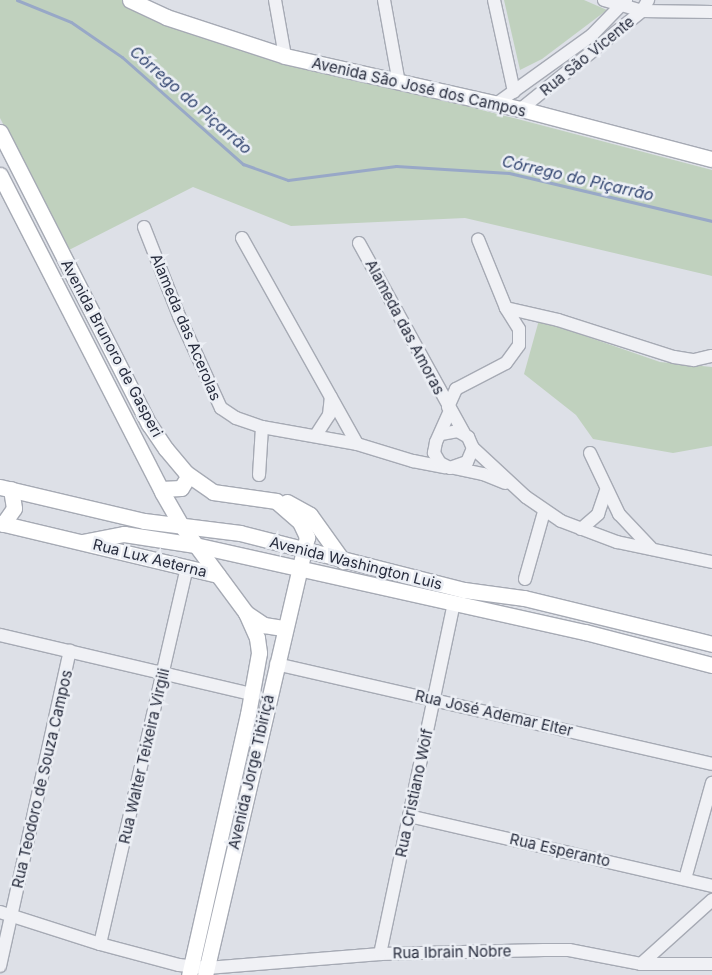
<!DOCTYPE html>
<html>
<head>
<meta charset="utf-8">
<style>
  body { margin:0 }
  #map { position:relative; width:712px; height:975px; overflow:hidden; background:#dde0e7; font-family:Inter,sans-serif }
  div>[style] { position:absolute }
  [style*='--x'] { left:calc(var(--x)*1px); top:calc(var(--y)*1px); width:calc(var(--w)*1px); rotate:calc(var(--a)*1deg) }
  .green>* { inset:0; background:#c0d1be }
  .stream>* { height:3px; margin:-1.5px; padding:0 1.5px; transform-origin:1.5px; border-radius:1.5px; background:#98a8c7 }
  .roads { filter:drop-shadow(1px 0 #a6aab4) drop-shadow(-1px 0 #a6aab4) drop-shadow(0 1px #a6aab4) drop-shadow(0 -1px #a6aab4) }
  .minor>* { height:12px; margin:-6px; padding:0 6px; transform-origin:6px; border-radius:6px; background:#f0f1f5 }
  .major>* { height:15px; margin:-7.5px; padding:0 7.5px; transform-origin:7.5px; border-radius:7.5px; background:#fff }
  span { translate:-50% -50%; white-space:nowrap; text-align:center; line-height:1.15; -webkit-text-stroke:5px #eceff5; paint-order:stroke }
  .street-label { font-size:15px; color:#272c3d }
  .water-label { font-size:16px; color:#324570; font-style:italic }
</style>
</head>
<body>
<div id="map">
  <div class="green">
    <i style="clip-path:polygon(0 0,123px 0,284px 58px,712px 170px,712px 276px,465px 218px,291px 226px,193px 187px,67px 251px,0 118px)"></i>
    <i style="clip-path:polygon(504px 0,584px 0,607px 10px,542px 59px,520px 70px)"></i>
    <i style="clip-path:polygon(539px 320px,660px 362px,712px 367px,712px 446px,673px 453px,593px 439px,576px 415px,524px 374px)"></i>
  </div>
  <div class="stream">
    <i style="--x:17;--y:0;--w:58;--a:22.2"></i>
    <i style="--x:71;--y:22;--w:62;--a:34.5"></i>
    <i style="--x:122;--y:57;--w:162;--a:41.5"></i>
    <i style="--x:243;--y:164;--w:48;--a:19.6"></i>
    <i style="--x:288;--y:180;--w:109;--a:-7.4"></i>
    <i style="--x:396;--y:166;--w:113;--a:3.5"></i>
    <i style="--x:509;--y:173;--w:209;--a:13.3"></i>
  </div>
  <div class="roads">
    <div class="minor">
      <i style="--x:275;--y:0;--w:57;--a:79.9"></i>
      <i style="--x:384;--y:0;--w:84;--a:79.8"></i>
      <i style="--x:494;--y:0;--w:94;--a:77.7"></i>
      <i style="--x:604;--y:0;--w:40;--a:16"></i>
      <i style="--x:642;--y:11;--w:70;--a:0.8"></i>
      <i style="--x:496;--y:104;--w:118;--a:-35.7"></i>
      <i style="--x:592;--y:35;--w:49;--a:-45.8"></i>
      <i style="--x:521;--y:109;--w:156;--a:-39"></i>
      <i style="--x:642;--y:11;--w:13;--a:-61"></i>
      <i style="--x:144;--y:227;--w:96;--a:68.5"></i>
      <i style="--x:179;--y:316;--w:101;--a:65.5"></i>
      <i style="--x:221;--y:408;--w:18;--a:34"></i>
      <i style="--x:236;--y:418;--w:28;--a:19"></i>
      <i style="--x:262;--y:427;--w:97;--a:10.1"></i>
      <i style="--x:357;--y:444;--w:59;--a:16.9"></i>
      <i style="--x:413;--y:461;--w:33;--a:11"></i>
      <i style="--x:242;--y:238;--w:236;--a:60.8"></i>
      <i style="--x:359;--y:243;--w:217;--a:61.1"></i>
      <i style="--x:506;--y:308;--w:53;--a:13"></i>
      <i style="--x:558;--y:320;--w:122;--a:17.7"></i>
      <i style="--x:674;--y:357;--w:20;--a:9"></i>
      <i style="--x:694;--y:360;--w:18;--a:-13"></i>
      <i style="--x:448;--y:407;--w:20;--a:-66"></i>
      <i style="--x:456;--y:389;--w:56;--a:-27.5"></i>
      <i style="--x:506;--y:363;--w:22;--a:-54"></i>
      <i style="--x:519;--y:345;--w:16;--a:-90"></i>
      <i style="--x:519;--y:329;--w:25;--a:-122"></i>
      <i style="--x:506;--y:308;--w:74;--a:-112.1"></i>
      <i style="--x:441;--y:434;--w:17;--a:-10"></i>
      <i style="--x:458;--y:431;--w:12;--a:31"></i>
      <i style="--x:468;--y:437;--w:12;--a:66"></i>
      <i style="--x:473;--y:448;--w:15;--a:113"></i>
      <i style="--x:467;--y:462;--w:18;--a:161"></i>
      <i style="--x:450;--y:468;--w:11;--a:-153"></i>
      <i style="--x:440;--y:463;--w:12;--a:-121"></i>
      <i style="--x:434;--y:453;--w:11;--a:-80"></i>
      <i style="--x:436;--y:442;--w:34;--a:-66"></i>
      <i style="--x:316;--y:435;--w:24;--a:-57"></i>
      <i style="--x:329;--y:415;--w:18;--a:-84"></i>
      <i style="--x:473;--y:448;--w:72;--a:42.8"></i>
      <i style="--x:526;--y:497;--w:42;--a:34.4"></i>
      <i style="--x:561;--y:521;--w:60;--a:20.6"></i>
      <i style="--x:617;--y:542;--w:97;--a:11.9"></i>
      <i style="--x:590;--y:453;--w:68;--a:64.6"></i>
      <i style="--x:619;--y:514;--w:48;--a:46.7"></i>
      <i style="--x:454;--y:468;--w:30;--a:12"></i>
      <i style="--x:483;--y:474;--w:24;--a:22"></i>
      <i style="--x:259;--y:475;--w:48;--a:-86.4"></i>
      <i style="--x:581;--y:529;--w:23;--a:-41"></i>
      <i style="--x:598;--y:514;--w:24;--a:-71"></i>
      <i style="--x:525;--y:579;--w:70;--a:-74.2"></i>
      <i style="--x:0;--y:635;--w:258;--a:13.2"></i>
      <i style="--x:276;--y:664;--w:447;--a:12.9"></i>
      <i style="--x:409;--y:816;--w:311;--a:13"></i>
      <i style="--x:685;--y:879;--w:100;--a:-74.3"></i>
      <i style="--x:0;--y:912;--w:105;--a:17.7"></i>
      <i style="--x:100;--y:944;--w:82;--a:14.9"></i>
      <i style="--x:179;--y:965;--w:28;--a:6"></i>
      <i style="--x:207;--y:968;--w:174;--a:-4.6"></i>
      <i style="--x:380;--y:954;--w:164;--a:-1.4"></i>
      <i style="--x:544;--y:950;--w:25;--a:0"></i>
      <i style="--x:569;--y:950;--w:73;--a:11"></i>
      <i style="--x:641;--y:964;--w:71;--a:0"></i>
      <i style="--x:100;--y:944;--w:387;--a:-77"></i>
      <i style="--x:380;--y:954;--w:359;--a:-78.1"></i>
      <i style="--x:641;--y:964;--w:96;--a:-42"></i>
      <i style="--x:0;--y:966;--w:323;--a:-77.5"></i>
    </div>
    <div class="major">
      <i style="--x:130;--y:0;--w:40;--a:25"></i>
      <i style="--x:166;--y:17;--w:125;--a:18.1"></i>
      <i style="--x:285;--y:56;--w:242;--a:12.7"></i>
      <i style="--x:521;--y:109;--w:197;--a:14.7"></i>
      <i style="--x:0;--y:132;--w:328;--a:63"></i>
      <i style="--x:149;--y:424;--w:30;--a:56"></i>
      <i style="--x:166;--y:449;--w:31;--a:50"></i>
      <i style="--x:186;--y:473;--w:33;--a:35"></i>
      <i style="--x:213;--y:492;--w:64;--a:8.1"></i>
      <i style="--x:276;--y:501;--w:32;--a:41"></i>
      <i style="--x:300;--y:522;--w:17;--a:65"></i>
      <i style="--x:307;--y:537;--w:450;--a:103.1"></i>
      <i style="--x:0;--y:175;--w:356;--a:62.9"></i>
      <i style="--x:162;--y:492;--w:38;--a:60"></i>
      <i style="--x:181;--y:525;--w:109;--a:53.5"></i>
      <i style="--x:246;--y:613;--w:27;--a:66"></i>
      <i style="--x:257;--y:638;--w:15;--a:82"></i>
      <i style="--x:259;--y:653;--w:62;--a:100.2"></i>
      <i style="--x:248;--y:714;--w:268;--a:102.7"></i>
      <i style="--x:0;--y:487;--w:148;--a:13.3"></i>
      <i style="--x:144;--y:521;--w:97;--a:7.1"></i>
      <i style="--x:240;--y:533;--w:231;--a:14.3"></i>
      <i style="--x:464;--y:590;--w:61;--a:7.6"></i>
      <i style="--x:524;--y:598;--w:194;--a:13.7"></i>
      <i style="--x:161;--y:489;--w:20;--a:-3"></i>
      <i style="--x:181;--y:488;--w:13;--a:-58"></i>
      <i style="--x:188;--y:477;--w:4;--a:-117"></i>
      <i style="--x:287;--y:502;--w:26;--a:29"></i>
      <i style="--x:310;--y:515;--w:57;--a:54.3"></i>
      <i style="--x:0;--y:523;--w:224;--a:13.4"></i>
      <i style="--x:3;--y:524;--w:19;--a:-55"></i>
      <i style="--x:14;--y:508;--w:19;--a:-99"></i>
      <i style="--x:82;--y:542;--w:43;--a:-10.8"></i>
      <i style="--x:124;--y:534;--w:72;--a:8.8"></i>
      <i style="--x:195;--y:545;--w:400;--a:12.6"></i>
      <i style="--x:585;--y:632;--w:131;--a:14.6"></i>
      <i style="--x:246;--y:613;--w:22;--a:34"></i>
      <i style="--x:264;--y:625;--w:19;--a:9"></i>
    </div>
  </div>
  <div class="street-label">
    <span style="left:587px;top:56px;rotate:-39deg">Rua São Vicente</span>
    <span style="left:419px;top:87px;rotate:13deg">Avenida São José dos Campos</span>
    <span style="left:186px;top:327px;rotate:67deg">Alameda das Acerolas</span>
    <span style="left:405px;top:327px;rotate:62deg">Alameda das Amoras</span>
    <span style="left:112px;top:348px;rotate:62deg">Avenida Brunoro de Gasperi</span>
    <span style="left:150px;top:558px;rotate:14deg">Rua Lux Aeterna</span>
    <span style="left:356px;top:563px;rotate:14deg">Avenida Washington Luis</span>
    <span style="left:494px;top:713px;rotate:13deg">Rua José Ademar Elter</span>
    <span style="left:144px;top:756px;rotate:-77deg">Rua Walter Teixeira Virgili</span>
    <span style="left:251px;top:772px;rotate:-77deg">Avenida Jorge Tibiriçá</span>
    <span style="left:42px;top:779px;rotate:-77deg">Rua Teodoro de Souza Campos</span>
    <span style="left:414px;top:793px;rotate:-78deg">Rua Cristiano Wolf</span>
    <span style="left:560px;top:850px;rotate:13deg">Rua Esperanto</span>
    <span style="left:452px;top:952px;rotate:-1deg">Rua Ibrain Nobre</span>
  </div>
  <div class="water-label">
    <span style="left:191px;top:100px;rotate:41deg">Córrego do Piçarrão</span>
    <span style="left:578px;top:178px;rotate:13deg">Córrego do Piçarrão</span>
  </div>
</div>
</body>
</html>
